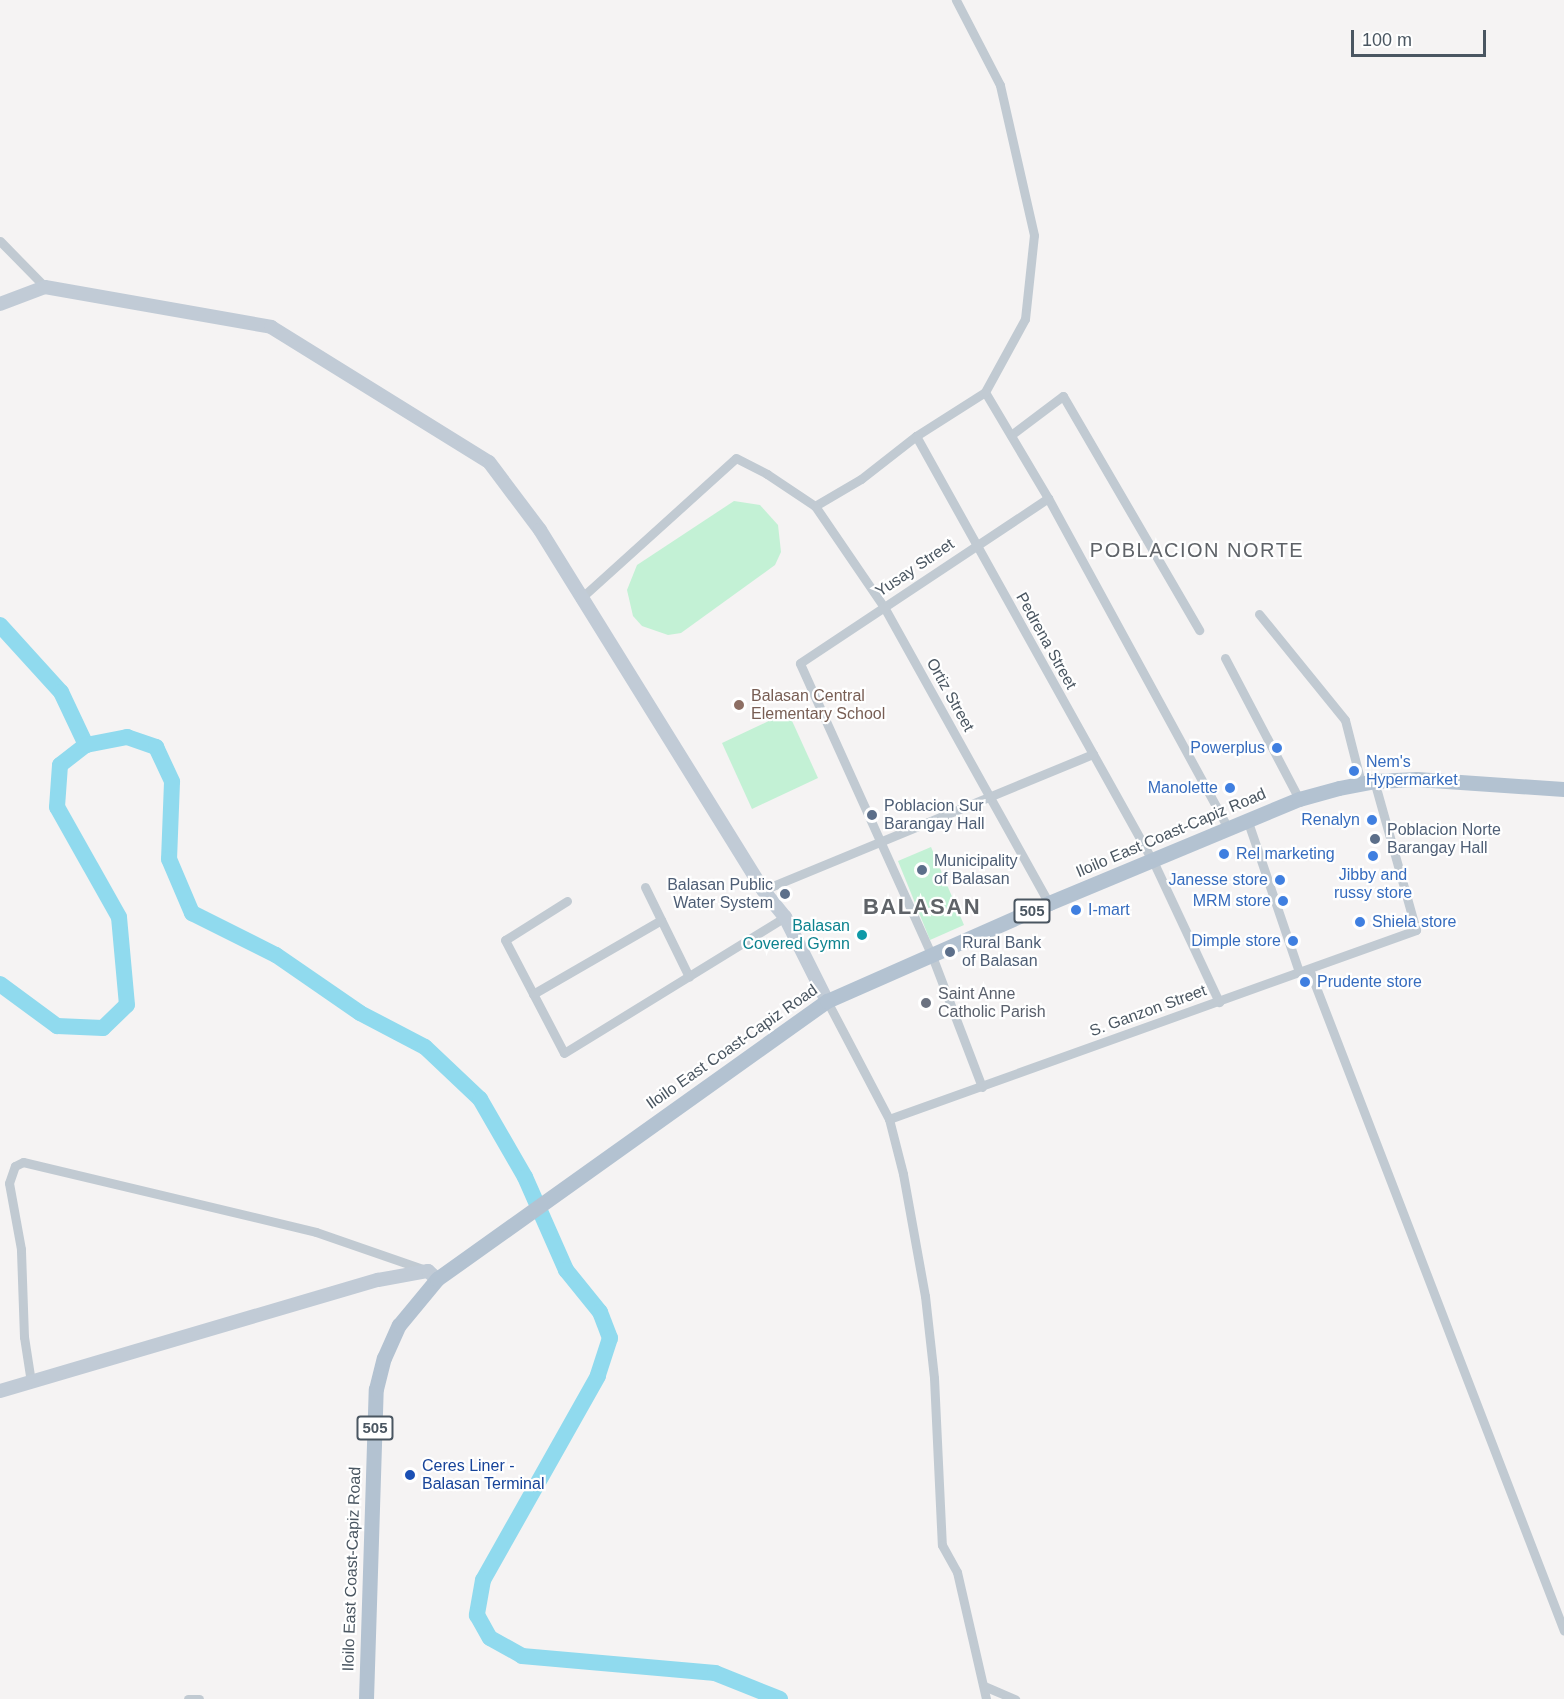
<!DOCTYPE html>
<html>
<head>
<meta charset="utf-8">
<style>
  body { margin:0 }
  #map { position:relative; width:1564px; height:1699px; overflow:hidden; background:#f5f3f3; font-family:Helvetica,sans-serif }
  div>[style] { position:absolute }
  [style*='--x'] { left:calc(var(--x)*1px); top:calc(var(--y)*1px); width:calc(var(--w)*1px); rotate:calc(var(--a)*1deg) }
  .green>* { inset:0; background:#c3f1d5 }
  .river>* { height:16px; margin:-8px; padding:0 8px; transform-origin:8px; border-radius:8px; background:#90daee }
  .street>* { height:9px; margin:-4.5px; padding:0 4.5px; transform-origin:4.5px; border-radius:4.5px; background:#c1cad2 }
  .secondary>* { height:14px; margin:-7px; padding:0 7px; transform-origin:7px; border-radius:7px; background:#c1cbd6 }
  .primary>* { height:15px; margin:-7.5px; padding:0 7.5px; transform-origin:7.5px; border-radius:7.5px; background:#b3c2d1 }
  .dots>* { width:16px; height:16px; translate:-50% -50%; box-sizing:border-box; border:3px solid #fff; border-radius:50% }
  span { translate:-50% -50%; white-space:nowrap; text-align:center; line-height:1.15; -webkit-text-stroke:4.5px #fff; paint-order:stroke }
  .shield-label span { padding:2px 4px; background:#fff; border:2px solid; border-radius:4px; -webkit-text-stroke-width:0 }
  .shield-label { font-size:15px; color:#4a5661; font-weight:700 }
  .street-label { font-size:16px; color:#4a5661 }
  .education-label { font-size:16px; color:#785e54 }
  .left { translate:0 -50%; text-align:left }
  .shop-label { font-size:16px; color:#366cbe }
  .right { translate:-100% -50%; text-align:right }
  .service-label { font-size:16px; color:#4e5e75 }
  .culture-label { font-size:16px; color:#0d838f }
  .worship-label { font-size:16px; color:#5b616d }
  .transit-label { font-size:16px; color:#164399 }
  .quarter-label { font-size:20px; color:#5f6368; letter-spacing:1.5px }
  .district-label { font-size:22px; color:#5f6368; font-weight:700; letter-spacing:1.5px }
  .scale { position:absolute; left:1351px; top:30px; width:135px; height:27px; box-sizing:border-box; border:3px solid #4a5661; border-top:0; padding-left:8px; font-size:18px; line-height:21px; white-space:nowrap; color:#4a5661; -webkit-text-stroke:4px #fff; paint-order:stroke }
</style>
</head>
<body>
<div id="map">
  <div class="green">
    <i style="clip-path:polygon(734px 501px,760px 505px,778px 525px,781px 552px,775px 565px,681px 633px,668px 635px,642px 626px,633px 616px,627px 590px,637px 565px)"></i>
    <i style="clip-path:polygon(788px 712px,818px 778px,752px 809px,722px 743px)"></i>
    <i style="clip-path:polygon(931px 847px,964px 925px,930px 940px,898px 861px)"></i>
  </div>
  <div class="river">
    <i style="--x:0;--y:625;--w:91;--a:47.7"></i>
    <i style="--x:61;--y:692;--w:59;--a:64.7"></i>
    <i style="--x:0;--y:984;--w:71;--a:36.4"></i>
    <i style="--x:57;--y:1026;--w:46;--a:2.5"></i>
    <i style="--x:103;--y:1028;--w:33;--a:-44"></i>
    <i style="--x:127;--y:1005;--w:88;--a:-95.2"></i>
    <i style="--x:119;--y:917;--w:126;--a:-119.4"></i>
    <i style="--x:57;--y:807;--w:42;--a:-85.9"></i>
    <i style="--x:60;--y:765;--w:33;--a:-38"></i>
    <i style="--x:86;--y:745;--w:42;--a:-11"></i>
    <i style="--x:127;--y:737;--w:31;--a:19"></i>
    <i style="--x:156;--y:747;--w:38;--a:65"></i>
    <i style="--x:172;--y:782;--w:77;--a:92.2"></i>
    <i style="--x:169;--y:859;--w:59;--a:66.9"></i>
    <i style="--x:192;--y:913;--w:94;--a:26.6"></i>
    <i style="--x:276;--y:955;--w:102;--a:34.6"></i>
    <i style="--x:360;--y:1013;--w:73;--a:27.6"></i>
    <i style="--x:425;--y:1047;--w:76;--a:43.4"></i>
    <i style="--x:480;--y:1099;--w:90;--a:60"></i>
    <i style="--x:525;--y:1177;--w:102;--a:66.2"></i>
    <i style="--x:566;--y:1270;--w:54;--a:51"></i>
    <i style="--x:600;--y:1312;--w:28;--a:69"></i>
    <i style="--x:610;--y:1338;--w:40;--a:108"></i>
    <i style="--x:598;--y:1376;--w:234;--a:119.4"></i>
    <i style="--x:483;--y:1580;--w:36;--a:100"></i>
    <i style="--x:477;--y:1615;--w:26;--a:61"></i>
    <i style="--x:490;--y:1638;--w:37;--a:29"></i>
    <i style="--x:522;--y:1656;--w:194;--a:5"></i>
    <i style="--x:715;--y:1673;--w:70;--a:21.8"></i>
  </div>
  <div class="street">
    <i style="--x:0;--y:241;--w:64;--a:45.6"></i>
    <i style="--x:985;--y:392;--w:123;--a:59.3"></i>
    <i style="--x:1048;--y:498;--w:378;--a:61.4"></i>
    <i style="--x:1011;--y:435;--w:65;--a:-36.9"></i>
    <i style="--x:1063;--y:396;--w:271;--a:59.8"></i>
    <i style="--x:916;--y:436;--w:487;--a:60.9"></i>
    <i style="--x:1153;--y:861;--w:156;--a:64.9"></i>
    <i style="--x:815;--y:506;--w:53;--a:-30.4"></i>
    <i style="--x:861;--y:479;--w:70;--a:-38"></i>
    <i style="--x:916;--y:436;--w:82;--a:-32.5"></i>
    <i style="--x:985;--y:392;--w:83;--a:-61.3"></i>
    <i style="--x:1025;--y:319;--w:84;--a:-83.9"></i>
    <i style="--x:1034;--y:235;--w:154;--a:-102.8"></i>
    <i style="--x:1000;--y:85;--w:96;--a:-117.4"></i>
    <i style="--x:580;--y:599;--w:210;--a:-42.1"></i>
    <i style="--x:736;--y:458;--w:35;--a:27"></i>
    <i style="--x:767;--y:474;--w:58;--a:33.7"></i>
    <i style="--x:815;--y:506;--w:122;--a:55.7"></i>
    <i style="--x:884;--y:607;--w:339;--a:60.9"></i>
    <i style="--x:1259;--y:614;--w:136;--a:50.9"></i>
    <i style="--x:1345;--y:720;--w:65;--a:75.7"></i>
    <i style="--x:1225;--y:658;--w:159;--a:62.3"></i>
    <i style="--x:1248;--y:822;--w:158;--a:71.2"></i>
    <i style="--x:645;--y:887;--w:100;--a:63.9"></i>
    <i style="--x:763;--y:890;--w:357;--a:-22.4"></i>
    <i style="--x:567;--y:901;--w:73;--a:147.8"></i>
    <i style="--x:505;--y:940;--w:127;--a:62.4"></i>
    <i style="--x:564;--y:1053;--w:259;--a:-31.6"></i>
    <i style="--x:1309;--y:969;--w:709;--a:68.93"></i>
    <i style="--x:533;--y:994;--w:148;--a:-30"></i>
    <i style="--x:827;--y:1001;--w:133;--a:62.3"></i>
    <i style="--x:889;--y:1119;--w:57;--a:75.7"></i>
    <i style="--x:903;--y:1174;--w:124;--a:79.8"></i>
    <i style="--x:925;--y:1296;--w:82;--a:83.7"></i>
    <i style="--x:934;--y:1378;--w:167;--a:87.3"></i>
    <i style="--x:942;--y:1545;--w:31;--a:61"></i>
    <i style="--x:957;--y:1572;--w:130;--a:77.1"></i>
    <i style="--x:982;--y:1087;--w:140;--a:-110.9"></i>
    <i style="--x:932;--y:956;--w:321;--a:-114.3"></i>
    <i style="--x:800;--y:663;--w:298;--a:-33.6"></i>
    <i style="--x:889;--y:1119;--w:560;--a:-19.73"></i>
    <i style="--x:1416;--y:930;--w:155;--a:-105.7"></i>
    <i style="--x:31;--y:1382;--w:46;--a:-98.8"></i>
    <i style="--x:24;--y:1337;--w:88;--a:-92"></i>
    <i style="--x:21;--y:1249;--w:67;--a:-100.3"></i>
    <i style="--x:9;--y:1183;--w:18;--a:-71"></i>
    <i style="--x:15;--y:1166;--w:9;--a:-27"></i>
    <i style="--x:23;--y:1162;--w:301;--a:13.4"></i>
    <i style="--x:316;--y:1232;--w:116;--a:19.1"></i>
    <i style="--x:984;--y:1686;--w:34;--a:23"></i>
    <i style="--x:188;--y:1699;--w:11;--a:0"></i>
  </div>
  <div class="secondary">
    <i style="--x:0;--y:304;--w:48;--a:-20.7"></i>
    <i style="--x:45;--y:287;--w:230;--a:10"></i>
    <i style="--x:271;--y:327;--w:256;--a:31.8"></i>
    <i style="--x:489;--y:462;--w:85;--a:53.1"></i>
    <i style="--x:540;--y:530;--w:423;--a:58.2"></i>
    <i style="--x:763;--y:890;--w:35;--a:51"></i>
    <i style="--x:785;--y:917;--w:94;--a:63.4"></i>
    <i style="--x:0;--y:1391;--w:394;--a:-16.4"></i>
    <i style="--x:378;--y:1280;--w:51;--a:-10.2"></i>
    <i style="--x:428;--y:1271;--w:12;--a:42"></i>
  </div>
  <div class="primary">
    <i style="--x:366;--y:1699;--w:310;--a:-88.2"></i>
    <i style="--x:376;--y:1389;--w:32;--a:-76"></i>
    <i style="--x:384;--y:1358;--w:36;--a:-66"></i>
    <i style="--x:399;--y:1325;--w:60;--a:-50.4"></i>
    <i style="--x:437;--y:1279;--w:479;--a:-35.5"></i>
    <i style="--x:827;--y:1001;--w:243;--a:-23.8"></i>
    <i style="--x:1049;--y:903;--w:271;--a:-22.6"></i>
    <i style="--x:1299;--y:799;--w:41;--a:-15.4"></i>
    <i style="--x:1339;--y:788;--w:36;--a:-11"></i>
    <i style="--x:1374;--y:781;--w:43;--a:-2.7"></i>
    <i style="--x:1417;--y:779;--w:147;--a:3.9"></i>
  </div>
  <div class="dots">
    <i style="left:739px;top:705px;background:#8d6e63"></i>
    <i style="left:1277px;top:748px;background:#3f7fe0"></i>
    <i style="left:1354px;top:771px;background:#3f7fe0"></i>
    <i style="left:1230px;top:788px;background:#3f7fe0"></i>
    <i style="left:872px;top:815px;background:#5c6f8a"></i>
    <i style="left:1372px;top:820px;background:#3f7fe0"></i>
    <i style="left:1375px;top:839px;background:#5c6f8a"></i>
    <i style="left:1224px;top:854px;background:#3f7fe0"></i>
    <i style="left:1373px;top:856px;background:#3f7fe0"></i>
    <i style="left:922px;top:870px;background:#5c6f8a"></i>
    <i style="left:1280px;top:880px;background:#3f7fe0"></i>
    <i style="left:785px;top:894px;background:#5c6f8a"></i>
    <i style="left:1283px;top:901px;background:#3f7fe0"></i>
    <i style="left:1076px;top:910px;background:#3f7fe0"></i>
    <i style="left:1360px;top:922px;background:#3f7fe0"></i>
    <i style="left:862px;top:935px;background:#0f9aa8"></i>
    <i style="left:1293px;top:941px;background:#3f7fe0"></i>
    <i style="left:950px;top:952px;background:#5c6f8a"></i>
    <i style="left:1305px;top:982px;background:#3f7fe0"></i>
    <i style="left:926px;top:1003px;background:#6b7280"></i>
    <i style="left:410px;top:1475px;background:#1a4fb4"></i>
  </div>
  <div class="shield-label">
    <span style="left:1032px;top:911px">505</span>
    <span style="left:375px;top:1428px">505</span>
  </div>
  <div class="street-label">
    <span style="left:915px;top:568px;rotate:-34deg">Yusay Street</span>
    <span style="left:1046px;top:641px;rotate:61deg">Pedrena Street</span>
    <span style="left:950px;top:695px;rotate:61deg">Ortiz Street</span>
    <span style="left:1171px;top:833px;rotate:-23deg">Iloilo East Coast-Capiz Road</span>
    <span style="left:1148px;top:1011px;rotate:-20deg">S. Ganzon Street</span>
    <span style="left:732px;top:1047px;rotate:-35deg">Iloilo East Coast-Capiz Road</span>
    <span style="left:352px;top:1569px;rotate:-88deg">Iloilo East Coast-Capiz Road</span>
  </div>
  <div class="education-label">
    <span class="left" style="left:751px;top:705px">Balasan Central<br>Elementary School</span>
  </div>
  <div class="shop-label">
    <span class="right" style="left:1265px;top:748px">Powerplus</span>
    <span class="left" style="left:1366px;top:771px">Nem's<br>Hypermarket</span>
    <span class="right" style="left:1218px;top:788px">Manolette</span>
    <span class="right" style="left:1360px;top:820px">Renalyn</span>
    <span class="left" style="left:1236px;top:854px">Rel marketing</span>
    <span style="left:1373px;top:884px">Jibby and<br>russy store</span>
    <span class="right" style="left:1268px;top:880px">Janesse store</span>
    <span class="right" style="left:1271px;top:901px">MRM store</span>
    <span class="left" style="left:1088px;top:910px">I-mart</span>
    <span class="left" style="left:1372px;top:922px">Shiela store</span>
    <span class="right" style="left:1281px;top:941px">Dimple store</span>
    <span class="left" style="left:1317px;top:982px">Prudente store</span>
  </div>
  <div class="service-label">
    <span class="left" style="left:884px;top:815px">Poblacion Sur<br>Barangay Hall</span>
    <span class="left" style="left:1387px;top:839px">Poblacion Norte<br>Barangay Hall</span>
    <span class="left" style="left:934px;top:870px">Municipality<br>of Balasan</span>
    <span class="right" style="left:773px;top:894px">Balasan Public<br>Water System</span>
    <span class="left" style="left:962px;top:952px">Rural Bank<br>of Balasan</span>
  </div>
  <div class="culture-label">
    <span class="right" style="left:850px;top:935px">Balasan<br>Covered Gymn</span>
  </div>
  <div class="worship-label">
    <span class="left" style="left:938px;top:1003px">Saint Anne<br>Catholic Parish</span>
  </div>
  <div class="transit-label">
    <span class="left" style="left:422px;top:1475px">Ceres Liner -<br>Balasan Terminal</span>
  </div>
  <div class="quarter-label">
    <span style="left:1197px;top:550px">POBLACION NORTE</span>
  </div>
  <div class="district-label">
    <span style="left:922px;top:907px">BALASAN</span>
  </div>
  <div class="scale">100 m</div>
</div>
</body>
</html>
